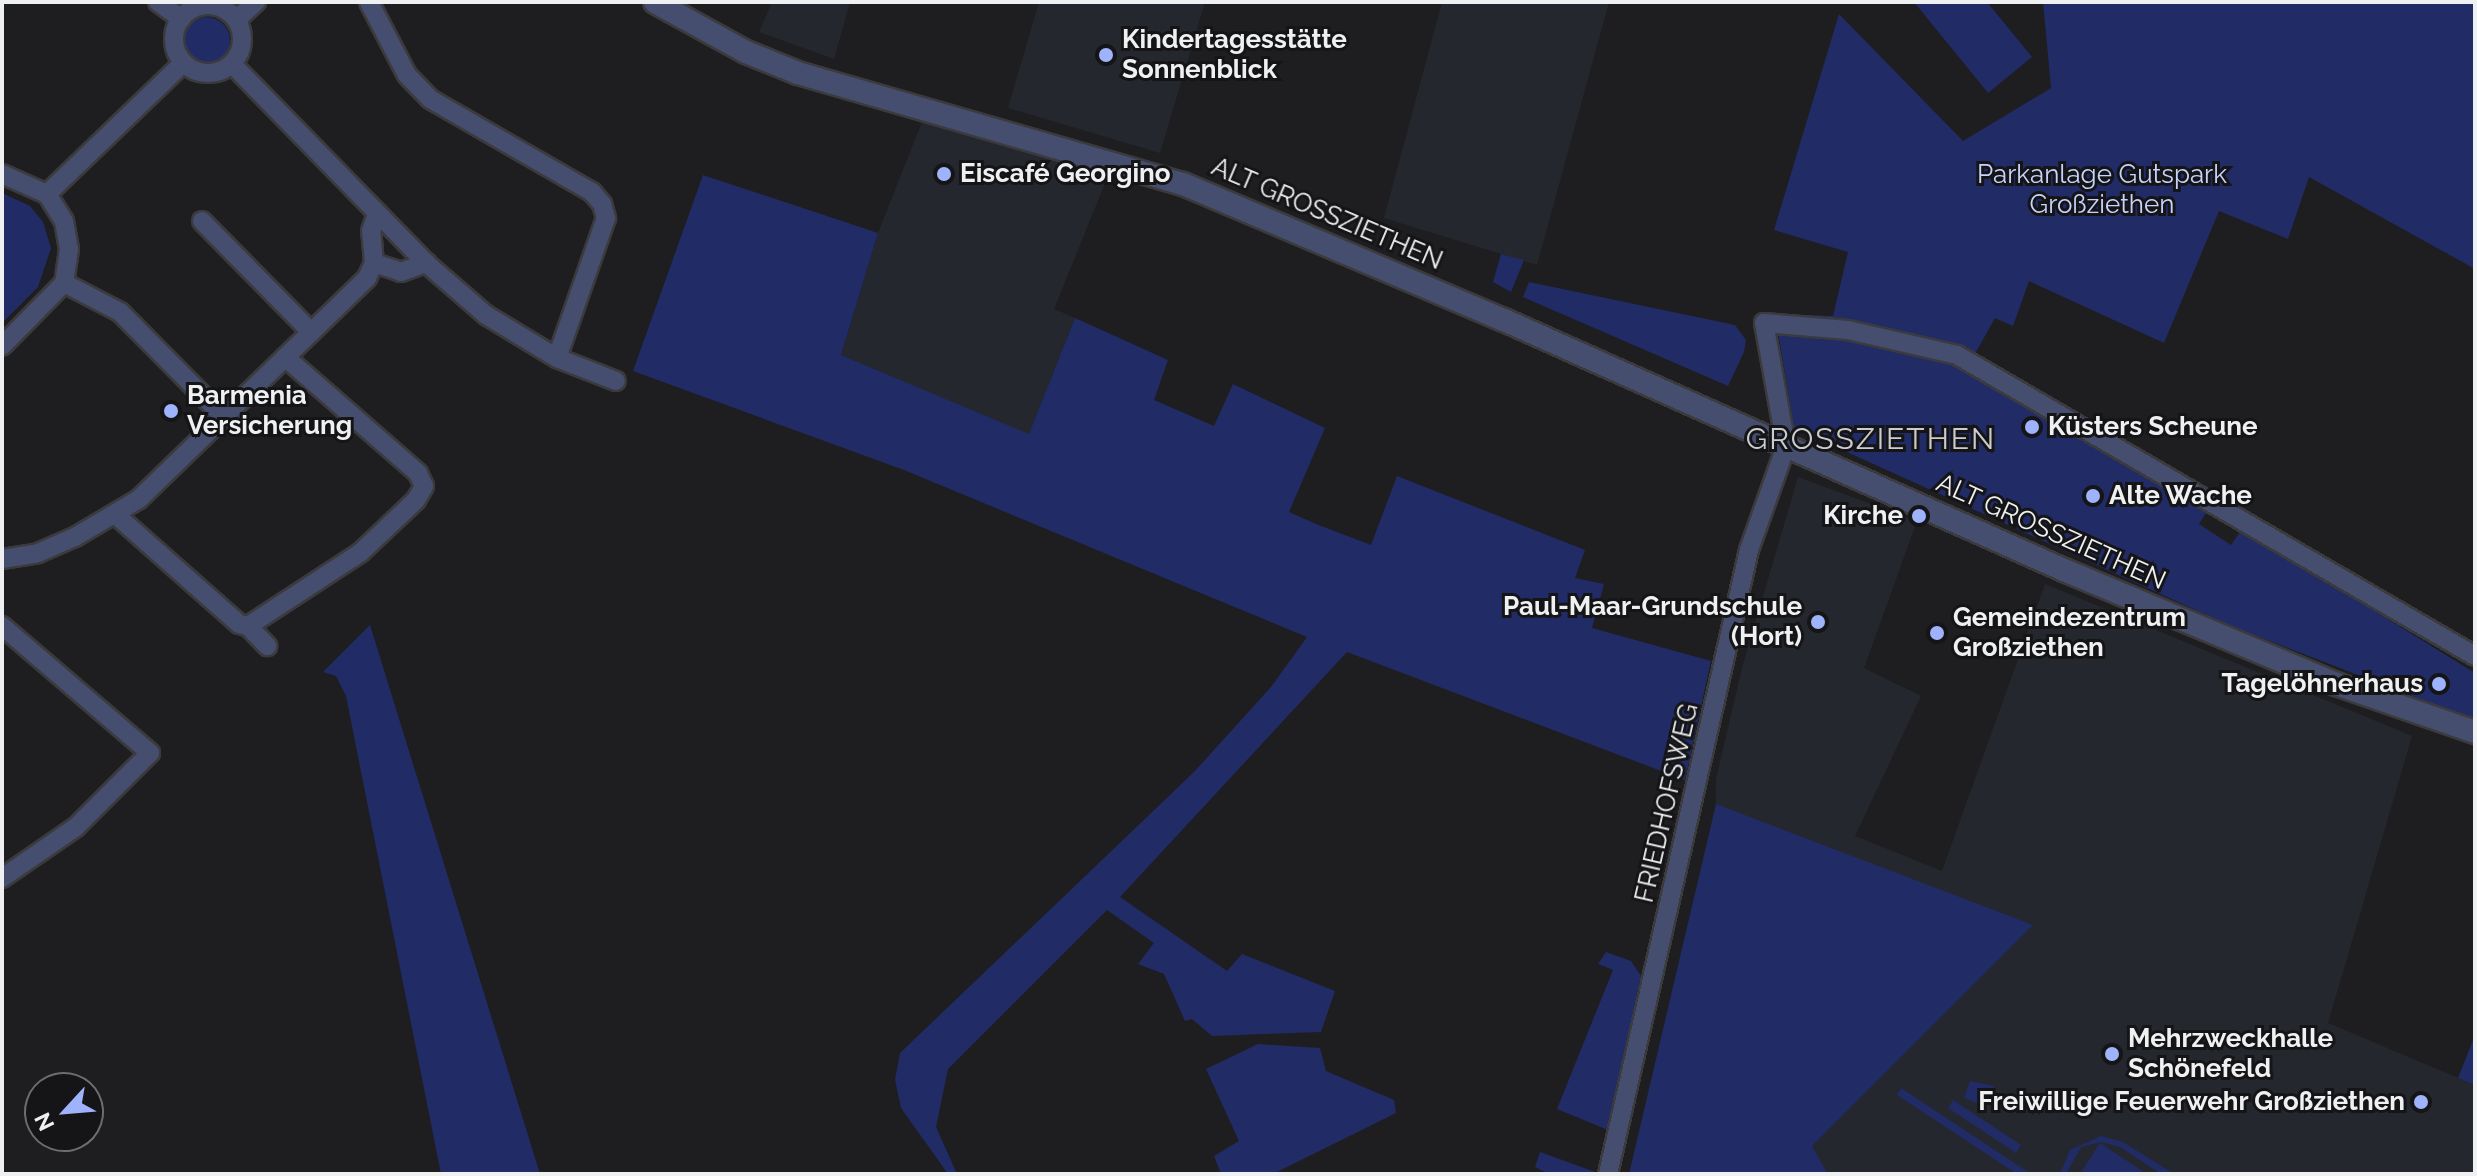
<!DOCTYPE html>
<html>
<head>
<meta charset="utf-8">
<style>
  body { margin:0 }
  #map { position:relative; width:2477px; height:1176px; overflow:hidden; background:#1e1e21; font-family:Raleway,sans-serif }
  div>[style] { position:absolute }
  [style*='--x'] { left:calc(var(--x)*1px); top:calc(var(--y)*1px); width:calc(var(--w)*1px); rotate:calc(var(--a)*1deg) }
  .built>* { inset:0; background:#25272f }
  .green>* { inset:0; background:#212b66 }
  .round { border-radius:50% }
  .roads { filter:drop-shadow(2px 0 #3b3b3e) drop-shadow(-2px 0 #3b3b3e) drop-shadow(0 2px #3b3b3e) drop-shadow(0 -2px #3b3b3e) }
  .minor>* { height:18px; margin:-9px; padding:0 9px; transform-origin:9px; border-radius:9px; background:#454e6e }
  .minor>.ring { margin:-9px; padding:0; box-sizing:content-box; background:none; border:18px solid #454e6e; border-radius:50% }
  .tertiary>* { height:22px; margin:-11px; padding:0 11px; transform-origin:11px; border-radius:11px; background:#454e6e }
  .dots>* { width:22px; height:22px; translate:-50% -50%; box-sizing:border-box; border:4px solid #151517; border-radius:50% }
  span { translate:-50% -50%; white-space:nowrap; text-align:center; line-height:1.15; -webkit-text-stroke:6px #151517; paint-order:stroke }
  .poi-label { font-size:26px; color:#eff0f1; font-weight:700 }
  .left { translate:0 -50%; text-align:left }
  .right { translate:-100% -50%; text-align:right }
  .park-label { font-size:26px; color:#c7d3fd }
  .street-label { font-size:26px; color:#eff0f1 }
  .quarter-label { font-size:30px; color:#cbcccf; letter-spacing:2px }
  .frame { position:absolute; inset:0; border:4px solid #eff0f1; pointer-events:none }
  .north { position:absolute; left:24px; top:1072px; width:80px; height:80px; box-sizing:border-box; background:#151517; border:2px solid #6c6d6e; border-radius:50%; rotate:244deg; font-size:22px; font-weight:700; line-height:32px; text-align:center; color:#eff0f1 }
  .north::after { content:''; display:block; margin:auto; width:28px; height:36px; background:#9fb3fd; clip-path:polygon(50% 0,100% 100%,50% 72%,0 100%) }
</style>
</head>
<body>
<div id="map">
  <div class="built">
    <i style="clip-path:polygon(772px 2px,850px 2px,834px 59px,759px 32px)"></i>
    <i style="clip-path:polygon(1039px 2px,1205px 2px,1160px 153px,1008px 108px)"></i>
    <i style="clip-path:polygon(1442px 2px,1609px 2px,1537px 265px,1384px 218px)"></i>
    <i style="clip-path:polygon(924px 117px,1110px 171px,1054px 309px,1075px 318px,1029px 435px,841px 355px,878px 233px)"></i>
    <i style="clip-path:polygon(1798px 477px,1917px 521px,1864px 668px,1921px 696px,1855px 836px,1942px 871px,2045px 584px,2412px 736px,2328px 1023px,2475px 1085px,2475px 1174px,1828px 1174px,1811px 1147px,1888px 1067px,1716px 804px,1716px 779px,1742px 668px)"></i>
  </div>
  <div class="green">
    <i style="clip-path:polygon(1914px 2px,1987px 2px,2032px 57px,1988px 93px)"></i>
    <i style="clip-path:polygon(2043px 2px,2475px 2px,2475px 269px,2309px 177px,2288px 239px,2219px 211px,2164px 343px,2029px 281px,2013px 326px,1995px 318px,1976px 352px,1979px 380px,2209px 508px,2199px 524px,2231px 545px,2242px 529px,2475px 673px,2475px 720px,2231px 626px,1794px 428px,1775px 314px,1833px 316px,1848px 252px,1774px 230px,1839px 14px,1963px 141px,2051px 88px)"></i>
    <i class="round" style="left:182px;top:17px;width:48px;height:48px"></i>
    <i style="clip-path:polygon(703px 175px,878px 233px,841px 355px,1029px 434px,1075px 318px,1168px 360px,1154px 400px,1214px 426px,1233px 384px,1325px 428px,1289px 512px,1316px 524px,1371px 545px,1397px 476px,1585px 550px,1575px 578px,1604px 584px,1592px 628px,1711px 661px,1685px 780px,1347px 652px,1120px 897px,1227px 971px,1242px 954px,1335px 991px,1321px 1032px,1212px 1036px,1192px 1019px,1185px 1021px,1164px 974px,1138px 964px,1154px 943px,1107px 910px,948px 1069px,936px 1127px,957px 1174px,948px 1174px,901px 1108px,895px 1080px,900px 1053px,1194px 772px,1271px 687px,1307px 637px,904px 470px,633px 371px)"></i>
    <i style="clip-path:polygon(2px 193px,30px 206px,43px 222px,51px 248px,38px 287px,2px 323px)"></i>
    <i style="clip-path:polygon(1501px 254px,1524px 260px,1511px 292px,1493px 282px)"></i>
    <i style="clip-path:polygon(1529px 282px,1735px 325px,1746px 340px,1744px 352px,1728px 386px,1523px 297px)"></i>
    <i style="clip-path:polygon(370px 625px,540px 1174px,441px 1174px,346px 696px,336px 676px,323px 672px)"></i>
    <i style="clip-path:polygon(1716px 804px,2033px 925px,1812px 1146px,1828px 1174px,1629px 1174px)"></i>
    <i style="clip-path:polygon(1606px 952px,1631px 961px,1641px 976px,1608px 1130px,1557px 1109px,1613px 970px,1598px 964px)"></i>
    <i style="clip-path:polygon(2475px 1035px,2475px 1085px,2458px 1078px)"></i>
    <i style="clip-path:polygon(1258px 1044px,1320px 1048px,1326px 1071px,1394px 1100px,1396px 1113px,1273px 1174px,1221px 1174px,1214px 1156px,1239px 1141px,1206px 1069px)"></i>
    <i style="clip-path:polygon(1970px 1081px,1994px 1086px,1986px 1107px,1964px 1098px)"></i>
    <i style="clip-path:polygon(1901px 1088px,2031px 1174px,2017px 1174px,1897px 1095px)"></i>
    <i style="clip-path:polygon(1953px 1100px,2021px 1145px,2016px 1153px,1948px 1108px)"></i>
    <i style="clip-path:polygon(2101px 1136px,2123px 1142px,2174px 1174px,2161px 1174px,2120px 1147px,2101px 1142px,2081px 1147px,2066px 1174px,2060px 1174px,2070px 1150px)"></i>
    <i style="clip-path:polygon(2100px 1143px,2147px 1174px,2080px 1174px)"></i>
    <i style="clip-path:polygon(1540px 1152px,1598px 1173px,1598px 1174px,1549px 1174px,1535px 1167px)"></i>
  </div>
  <div class="roads">
    <div class="minor">
      <i style="--x:158;--y:2;--w:29;--a:36"></i>
      <i style="--x:369;--y:2;--w:82;--a:62.5"></i>
      <i style="--x:407;--y:75;--w:33;--a:46"></i>
      <i style="--x:430;--y:99;--w:187;--a:29.9"></i>
      <i style="--x:592;--y:192;--w:16;--a:50"></i>
      <i style="--x:602;--y:204;--w:15;--a:74"></i>
      <i style="--x:606;--y:218;--w:148;--a:109.3"></i>
      <i class="ring" style="left:174px;top:5px;width:50px;height:50px"></i>
      <i style="--x:236;--y:20;--w:27;--a:-42"></i>
      <i style="--x:232;--y:64;--w:278;--a:45.7"></i>
      <i style="--x:426;--y:263;--w:79;--a:40.9"></i>
      <i style="--x:486;--y:315;--w:83;--a:31.2"></i>
      <i style="--x:557;--y:358;--w:63;--a:21.3"></i>
      <i style="--x:2;--y:174;--w:49;--a:24"></i>
      <i style="--x:47;--y:194;--w:32;--a:58"></i>
      <i style="--x:64;--y:221;--w:28;--a:80"></i>
      <i style="--x:69;--y:249;--w:34;--a:98"></i>
      <i style="--x:64;--y:283;--w:88;--a:134.5"></i>
      <i style="--x:47;--y:194;--w:189;--a:-43.9"></i>
      <i style="--x:202;--y:221;--w:156;--a:45.5"></i>
      <i style="--x:374;--y:263;--w:28;--a:18"></i>
      <i style="--x:401;--y:272;--w:27;--a:-20"></i>
      <i style="--x:64;--y:283;--w:63;--a:27.4"></i>
      <i style="--x:120;--y:312;--w:146;--a:45.3"></i>
      <i style="--x:117;--y:516;--w:163;--a:41.5"></i>
      <i style="--x:239;--y:624;--w:9;--a:13"></i>
      <i style="--x:248;--y:626;--w:134;--a:-33.1"></i>
      <i style="--x:360;--y:553;--w:77;--a:-43.4"></i>
      <i style="--x:416;--y:500;--w:16;--a:-60"></i>
      <i style="--x:424;--y:486;--w:14;--a:-115"></i>
      <i style="--x:418;--y:473;--w:176;--a:-138.9"></i>
      <i style="--x:2;--y:559;--w:36;--a:-9"></i>
      <i style="--x:38;--y:553;--w:40;--a:-23.4"></i>
      <i style="--x:75;--y:537;--w:74;--a:-30.7"></i>
      <i style="--x:139;--y:499;--w:318;--a:-44.1"></i>
      <i style="--x:367;--y:278;--w:17;--a:-65"></i>
      <i style="--x:374;--y:263;--w:32;--a:-95"></i>
      <i style="--x:371;--y:231;--w:18;--a:-71"></i>
      <i style="--x:2;--y:626;--w:195;--a:40.6"></i>
      <i style="--x:150;--y:753;--w:105;--a:135"></i>
      <i style="--x:76;--y:827;--w:90;--a:145.4"></i>
      <i style="--x:248;--y:626;--w:28;--a:46"></i>
      <i style="--x:1608;--y:1174;--w:640;--a:-77.27"></i>
      <i style="--x:1749;--y:550;--w:110;--a:-70.4"></i>
      <i style="--x:1786;--y:446;--w:125;--a:-100.1"></i>
      <i style="--x:1764;--y:323;--w:84;--a:4.8"></i>
      <i style="--x:1848;--y:330;--w:112;--a:12.9"></i>
      <i style="--x:1957;--y:355;--w:599;--a:30.16"></i>
    </div>
    <div class="tertiary">
      <i style="--x:655;--y:2;--w:104;--a:28.8"></i>
      <i style="--x:746;--y:52;--w:56;--a:22"></i>
      <i style="--x:798;--y:73;--w:401;--a:16.1"></i>
      <i style="--x:1183;--y:184;--w:349;--a:23"></i>
      <i style="--x:1504;--y:320;--w:613;--a:24.06"></i>
      <i style="--x:2064;--y:570;--w:295;--a:22.7"></i>
      <i style="--x:2336;--y:684;--w:147;--a:19.1"></i>
    </div>
  </div>
  <div class="dots">
    <i style="left:1106px;top:55px;background:#9fb3fd"></i>
    <i style="left:944px;top:174px;background:#9fb3fd"></i>
    <i style="left:171px;top:411px;background:#9fb3fd"></i>
    <i style="left:2032px;top:427px;background:#9fb3fd"></i>
    <i style="left:2093px;top:496px;background:#9fb3fd"></i>
    <i style="left:1919px;top:516px;background:#9fb3fd"></i>
    <i style="left:1818px;top:622px;background:#9fb3fd"></i>
    <i style="left:1937px;top:633px;background:#9fb3fd"></i>
    <i style="left:2439px;top:684px;background:#9fb3fd"></i>
    <i style="left:2112px;top:1054px;background:#9fb3fd"></i>
    <i style="left:2421px;top:1102px;background:#9fb3fd"></i>
  </div>
  <div class="poi-label">
    <span class="left" style="left:1122px;top:55px">Kindertagesstätte<br>Sonnenblick</span>
    <span class="left" style="left:960px;top:174px">Eiscafé Georgino</span>
    <span class="left" style="left:187px;top:411px">Barmenia<br>Versicherung</span>
    <span class="left" style="left:2048px;top:427px">Küsters Scheune</span>
    <span class="left" style="left:2109px;top:496px">Alte Wache</span>
    <span class="right" style="left:1903px;top:516px">Kirche</span>
    <span class="right" style="left:1802px;top:622px">Paul-Maar-Grundschule<br>(Hort)</span>
    <span class="left" style="left:1953px;top:633px">Gemeindezentrum<br>Großziethen</span>
    <span class="right" style="left:2423px;top:684px">Tagelöhnerhaus</span>
    <span class="left" style="left:2128px;top:1054px">Mehrzweckhalle<br>Schönefeld</span>
    <span class="right" style="left:2405px;top:1102px">Freiwillige Feuerwehr Großziethen</span>
  </div>
  <div class="park-label">
    <span style="left:2102px;top:190px">Parkanlage Gutspark<br>Großziethen</span>
  </div>
  <div class="street-label">
    <span style="left:1327px;top:214px;rotate:23deg">ALT GROSSZIETHEN</span>
    <span style="left:2051px;top:532px;rotate:24deg">ALT GROSSZIETHEN</span>
    <span style="left:1667px;top:803px;rotate:-77deg">FRIEDHOFSWEG</span>
  </div>
  <div class="quarter-label">
    <span style="left:1871px;top:439px">GROSSZIETHEN</span>
  </div>
  <div class="frame"></div>
  <div class="north">N</div>
</div>
</body>
</html>
